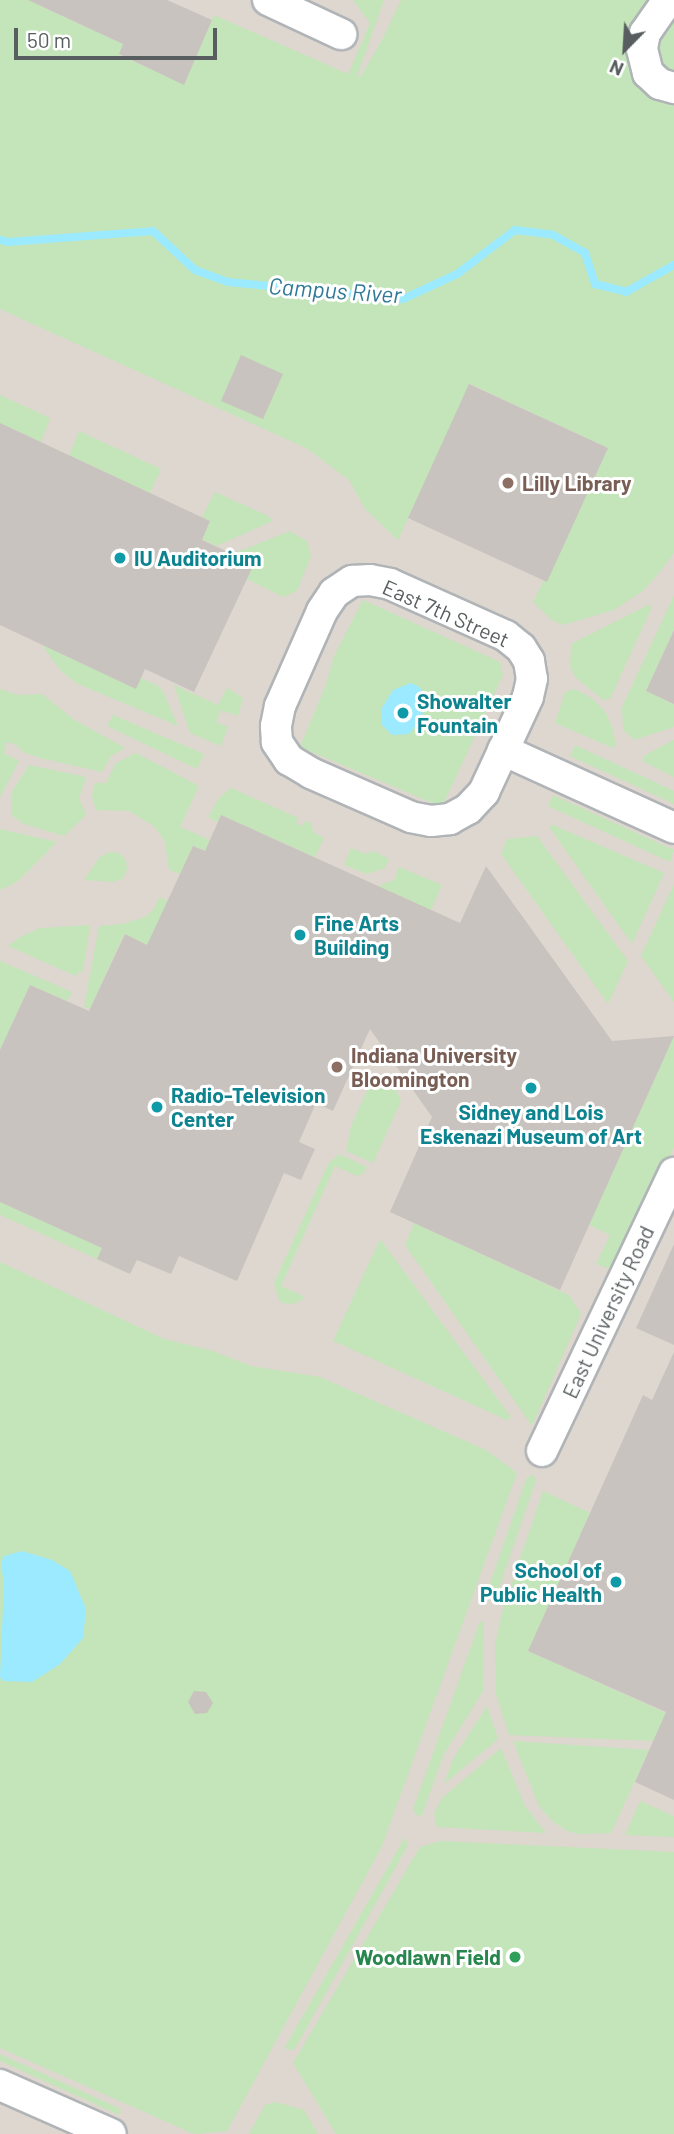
<!DOCTYPE html>
<html>
<head>
<meta charset="utf-8">
<style>
  body { margin:0 }
  #map { position:relative; width:674px; height:2134px; overflow:hidden; background:#ece6de; font-family:Barlow,sans-serif }
  div>[style] { position:absolute }
  [style*='--x'] { left:calc(var(--x)*1px); top:calc(var(--y)*1px); width:calc(var(--w)*1px); rotate:calc(var(--a)*1deg) }
  .education>* { inset:0; background:#ded7cf }
  .green>* { inset:0; background:#c3e5b9 }
  .water>* { inset:0; background:#9beaff }
  .stream>* { height:8px; margin:-4px; padding:0 4px; transform-origin:4px; border-radius:4px; background:#9beaff }
  .building>* { inset:0; background:#c8c3be }
  .roads { filter:drop-shadow(2px 0 #b0b4b7) drop-shadow(-2px 0 #b0b4b7) drop-shadow(0 2px #b0b4b7) drop-shadow(0 -2px #b0b4b7) }
  .minor>* { height:30px; margin:-15px; padding:0 15px; transform-origin:15px; border-radius:15px; background:#fff }
  .dots>* { width:19px; height:19px; translate:-50% -50%; box-sizing:border-box; border:4px solid #fff; border-radius:50% }
  span { translate:-50% -50%; white-space:nowrap; text-align:center; line-height:1.15; -webkit-text-stroke:6px #fff; paint-order:stroke }
  .education-label { font-size:21px; color:#785e54; font-weight:700 }
  .left { translate:0 -50%; text-align:left }
  .culture-label { font-size:21px; color:#0d838f; font-weight:700 }
  .right { translate:-100% -50%; text-align:right }
  .street-label { font-size:21px; color:#585e60 }
  .leisure-label { font-size:21px; color:#27864d; font-weight:700 }
  .water-label { font-size:23px; color:#307a98; font-style:italic }
  .north { position:absolute; left:590px; top:14px; width:70px; height:70px; -webkit-text-stroke:5px #fff; paint-order:stroke; rotate:204deg; font-size:19px; font-weight:700; line-height:28px; text-align:center; color:#585e60 }
  .north::after { content:''; display:block; margin:auto; width:24px; height:32px; background:#585e60; clip-path:polygon(50% 0,100% 100%,50% 72%,0 100%) }
  .scale { position:absolute; left:14px; top:28px; width:203px; height:32px; box-sizing:border-box; border:4px solid #585e60; border-top:0; padding-left:9px; font-size:21px; line-height:24px; white-space:nowrap; color:#585e60; -webkit-text-stroke:5px #fff; paint-order:stroke }
</style>
</head>
<body>
<div id="map">
  <div class="education">
    <i style="clip-path:polygon(0 0,674px 0,674px 2134px,0 2134px)"></i>
  </div>
  <div class="green">
    <i style="clip-path:polygon(0 0,42px 0,40px 6px,123px 44px,119px 55px,184px 84px,214px 15px,348px 74px,370px 23px,353px 0,384px 0,357px 77px,361px 76px,382px 40px,401px 0,674px 0,674px 553px,663px 568px,644px 590px,614px 610px,563px 625px,552px 620px,533px 602px,608px 448px,470px 384px,398px 540px,365px 509px,349px 480px,306px 448px,0 309px)"></i>
    <i style="clip-path:polygon(0 395px,50px 418px,41px 442px,0 423px)"></i>
    <i style="clip-path:polygon(79px 431px,161px 469px,150px 493px,69px 455px)"></i>
    <i style="clip-path:polygon(215px 492px,268px 516px,273px 521px,216px 546px,202px 539px,210px 521px,202px 517px)"></i>
    <i style="clip-path:polygon(290px 531px,307px 541px,311px 556px,297px 591px,283px 597px,247px 579px,254px 564px,232px 554px)"></i>
    <i style="clip-path:polygon(674px 595px,674px 630px,646px 691px,674px 704px,674px 727px,634px 740px,623px 730px,622px 707px)"></i>
    <i style="clip-path:polygon(363px 600px,500px 662px,503px 675px,442px 807px,300px 747px,325px 687px,334px 656px)"></i>
    <i style="clip-path:polygon(650px 604px,651px 609px,610px 699px,603px 700px,575px 677px,570px 666px,571px 644px)"></i>
    <i style="clip-path:polygon(42px 645px,135px 688px,140px 678px,157px 685px,163px 691px,178px 726px,76px 683px,61px 671px)"></i>
    <i style="clip-path:polygon(174px 685px,218px 705px,227px 688px,243px 698px,238px 716px,221px 710px,216px 722px,228px 727px,221px 746px,190px 733px)"></i>
    <i style="clip-path:polygon(0 689px,18px 695px,42px 694px,73px 719px,125px 748px,111px 756px,102px 772px,40px 758px,23px 752px,15px 744px,6px 742px,4px 753px,19px 761px,0 797px)"></i>
    <i style="clip-path:polygon(575px 689px,593px 699px,606px 713px,613px 730px,616px 745px,613px 748px,555px 723px,565px 692px)"></i>
    <i style="clip-path:polygon(113px 715px,204px 754px,197px 769px,107px 726px)"></i>
    <i style="clip-path:polygon(674px 740px,674px 777px,642px 761px,645px 755px)"></i>
    <i style="clip-path:polygon(575px 745px,674px 791px,674px 804px,570px 756px)"></i>
    <i style="clip-path:polygon(136px 753px,199px 786px,180px 827px,210px 840px,204px 851px,193px 846px,180px 874px,169px 870px,165px 842px,154px 826px,129px 811px,96px 810px,92px 796px,95px 783px,106px 783px,116px 763px)"></i>
    <i style="clip-path:polygon(29px 765px,86px 777px,79px 798px,86px 815px,64px 836px,24px 824px,11px 815px,12px 792px)"></i>
    <i style="clip-path:polygon(231px 788px,298px 818px,296px 823px,302px 826px,305px 821px,311px 823px,313px 832px,324px 838px,315px 857px,221px 815px,218px 822px,208px 817px,220px 797px)"></i>
    <i style="clip-path:polygon(553px 795px,674px 850px,670px 862px,548px 806px)"></i>
    <i style="clip-path:polygon(553px 825px,664px 873px,632px 944px,549px 827px)"></i>
    <i style="clip-path:polygon(0 829px,57px 842px,18px 881px,0 890px)"></i>
    <i style="clip-path:polygon(537px 836px,628px 961px,608px 1004px,501px 854px,507px 839px)"></i>
    <i style="clip-path:polygon(351px 848px,366px 854px,374px 851px,389px 859px,385px 868px,367px 874px,344px 865px)"></i>
    <i style="clip-path:polygon(110px 852px,119px 853px,126px 860px,127px 869px,123px 878px,114px 882px,84px 880px,100px 857px)"></i>
    <i style="clip-path:polygon(399px 867px,442px 885px,431px 910px,378px 886px,394px 880px)"></i>
    <i style="clip-path:polygon(674px 884px,674px 1002px,641px 956px)"></i>
    <i style="clip-path:polygon(159px 897px,168px 901px,148px 945px,124px 934px,90px 1009px,84px 1007px,99px 926px,123px 924px,145px 917px,154px 909px)"></i>
    <i style="clip-path:polygon(90px 925px,83px 972px,79px 971px,76px 976px,8px 946px,18px 938px,40px 928px)"></i>
    <i style="clip-path:polygon(0 961px,72px 992px,67px 1001px,30px 985px,0 1050px)"></i>
    <i style="clip-path:polygon(674px 1036px,674px 1147px,624px 1258px,613px 1268px,607px 1268px,596px 1264px,610px 1235px,589px 1225px)"></i>
    <i style="clip-path:polygon(375px 1073px,392px 1081px,401px 1101px,373px 1163px,346px 1151px,351px 1126px)"></i>
    <i style="clip-path:polygon(339px 1154px,367px 1167px,363px 1174px,357px 1176px,335px 1166px,281px 1286px,303px 1296px,303px 1299px,293px 1304px,283px 1303px,279px 1300px,274px 1283px,328px 1164px)"></i>
    <i style="clip-path:polygon(0 1202px,102px 1248px,97px 1259px,0 1215px)"></i>
    <i style="clip-path:polygon(414px 1223px,569px 1295px,581px 1314px,532px 1426px,405px 1245px)"></i>
    <i style="clip-path:polygon(380px 1239px,511px 1417px,507px 1420px,333px 1341px)"></i>
    <i style="clip-path:polygon(0 1262px,164px 1339px,213px 1351px,251px 1366px,320px 1377px,486px 1450px,517px 1473px,382px 1846px,227px 2131px,194px 2134px,0 2048px)"></i>
    <i style="clip-path:polygon(532px 1474px,536px 1480px,497px 1594px,493px 1599px,488px 1599px,486px 1595px,526px 1479px)"></i>
    <i style="clip-path:polygon(543px 1491px,590px 1513px,528px 1651px,666px 1713px,653px 1741px,509px 1735px,496px 1694px,495px 1645px,502px 1612px)"></i>
    <i style="clip-path:polygon(480px 1621px,484px 1623px,484px 1628px,483px 1691px,444px 1754px,422px 1815px,418px 1817px,413px 1809px)"></i>
    <i style="clip-path:polygon(487px 1706px,498px 1739px,444px 1784px,453px 1759px)"></i>
    <i style="clip-path:polygon(513px 1741px,649px 1750px,611px 1833px,579px 1834px,567px 1831px,552px 1821px,539px 1806px)"></i>
    <i style="clip-path:polygon(501px 1748px,525px 1806px,546px 1833px,437px 1827px,434px 1814px,442px 1798px)"></i>
    <i style="clip-path:polygon(640px 1801px,674px 1816px,674px 1837px,625px 1835px)"></i>
    <i style="clip-path:polygon(405px 1837px,408px 1845px,295px 2049px,287px 2050px,285px 2047px)"></i>
    <i style="clip-path:polygon(441px 1841px,674px 1852px,674px 2134px,336px 2134px,293px 2063px,420px 1847px)"></i>
    <i style="clip-path:polygon(0 2054px,121px 2109px,119px 2115px,0 2061px)"></i>
    <i style="clip-path:polygon(276px 2102px,304px 2110px,318px 2134px,249px 2134px,265px 2105px)"></i>
  </div>
  <div class="water">
    <i style="clip-path:polygon(411px 683px,419px 687px,424px 694px,422px 718px,409px 734px,392px 735px,381px 724px,382px 708px,393px 690px)"></i>
    <i style="clip-path:polygon(22px 1551px,52px 1560px,70px 1571px,86px 1609px,83px 1638px,60px 1664px,32px 1682px,3px 1681px,0 1677px,4px 1584px,1px 1563px,4px 1556px)"></i>
  </div>
  <div class="stream">
    <i style="--x:0;--y:240;--w:8;--a:14"></i>
    <i style="--x:8;--y:242;--w:145;--a:-4.3"></i>
    <i style="--x:153;--y:231;--w:57;--a:42.9"></i>
    <i style="--x:195;--y:270;--w:35;--a:20"></i>
    <i style="--x:228;--y:282;--w:176;--a:5.5"></i>
    <i style="--x:403;--y:299;--w:60;--a:-24.8"></i>
    <i style="--x:457;--y:274;--w:73;--a:-37.2"></i>
    <i style="--x:515;--y:230;--w:38;--a:7"></i>
    <i style="--x:553;--y:235;--w:37;--a:29"></i>
    <i style="--x:585;--y:253;--w:33;--a:72"></i>
    <i style="--x:595;--y:284;--w:32;--a:14"></i>
    <i style="--x:626;--y:292;--w:55;--a:-29.4"></i>
  </div>
  <div class="building">
    <i style="clip-path:polygon(28px 0,167px 0,212px 20px,184px 85px,119px 54px,123px 44px)"></i>
    <i style="clip-path:polygon(241px 355px,283px 374px,263px 419px,221px 401px)"></i>
    <i style="clip-path:polygon(469px 384px,608px 448px,547px 582px,408px 518px)"></i>
    <i style="clip-path:polygon(0 423px,210px 521px,202px 540px,254px 564px,194px 692px,145px 669px,136px 689px,0 625px)"></i>
    <i style="clip-path:polygon(674px 630px,674px 704px,646px 691px)"></i>
    <i style="clip-path:polygon(221px 815px,460px 923px,486px 866px,612px 1041px,674px 1036px,560px 1290px,390px 1212px,432px 1117px,370px 1029px,333px 1111px,316px 1103px,299px 1142px,315px 1149px,301px 1180px,284px 1173px,237px 1281px,179px 1256px,171px 1274px,137px 1260px,130px 1274px,97px 1259px,102px 1248px,0 1202px,0 1050px,30px 985px,89px 1011px,125px 934px,147px 945px,193px 846px,205px 851px)"></i>
    <i style="clip-path:polygon(674px 1244px,674px 1345px,636px 1328px)"></i>
    <i style="clip-path:polygon(674px 1352px,674px 1800px,635px 1782px,666px 1712px,528px 1651px,643px 1395px,652px 1400px)"></i>
    <i style="clip-path:polygon(194px 1691px,206px 1692px,213px 1703px,207px 1713px,195px 1714px,188px 1702px)"></i>
  </div>
  <div class="roads">
    <div class="minor">
      <i style="--x:268;--y:0;--w:81;--a:25"></i>
      <i style="--x:668;--y:0;--w:40;--a:124.9"></i>
      <i style="--x:645;--y:33;--w:16;--a:101"></i>
      <i style="--x:642;--y:49;--w:25;--a:76"></i>
      <i style="--x:648;--y:73;--w:16;--a:43"></i>
      <i style="--x:660;--y:84;--w:15;--a:16"></i>
      <i style="--x:370;--y:580;--w:20;--a:11"></i>
      <i style="--x:390;--y:584;--w:127;--a:24.1"></i>
      <i style="--x:506;--y:636;--w:19;--a:39"></i>
      <i style="--x:521;--y:648;--w:15;--a:58"></i>
      <i style="--x:529;--y:661;--w:18;--a:81"></i>
      <i style="--x:532;--y:679;--w:18;--a:103"></i>
      <i style="--x:528;--y:697;--w:105;--a:114.9"></i>
      <i style="--x:484;--y:792;--w:23;--a:133"></i>
      <i style="--x:468;--y:809;--w:21;--a:151"></i>
      <i style="--x:450;--y:819;--w:19;--a:174"></i>
      <i style="--x:431;--y:821;--w:20;--a:-169"></i>
      <i style="--x:411;--y:817;--w:109;--a:-156.3"></i>
      <i style="--x:311;--y:773;--w:26;--a:-149"></i>
      <i style="--x:289;--y:760;--w:22;--a:-124"></i>
      <i style="--x:277;--y:742;--w:16;--a:-94"></i>
      <i style="--x:276;--y:726;--w:20;--a:-79"></i>
      <i style="--x:280;--y:706;--w:104;--a:-66.1"></i>
      <i style="--x:322;--y:611;--w:22;--a:-56"></i>
      <i style="--x:334;--y:593;--w:22;--a:-34"></i>
      <i style="--x:352;--y:581;--w:18;--a:-3"></i>
      <i style="--x:503;--y:750;--w:188;--a:24.5"></i>
      <i style="--x:542;--y:1451;--w:308;--a:-64.6"></i>
      <i style="--x:0;--y:2085;--w:121;--a:23.8"></i>
    </div>
  </div>
  <div class="dots">
    <i style="left:508px;top:483px;background:#8d6e63"></i>
    <i style="left:120px;top:558px;background:#0f9aa8"></i>
    <i style="left:403px;top:713px;background:#0f9aa8"></i>
    <i style="left:300px;top:935px;background:#0f9aa8"></i>
    <i style="left:337px;top:1067px;background:#8d6e63"></i>
    <i style="left:531px;top:1088px;background:#0f9aa8"></i>
    <i style="left:157px;top:1107px;background:#0f9aa8"></i>
    <i style="left:616px;top:1582px;background:#0f9aa8"></i>
    <i style="left:515px;top:1957px;background:#2e9e5b"></i>
  </div>
  <div class="education-label">
    <span class="left" style="left:522px;top:483px">Lilly Library</span>
    <span class="left" style="left:351px;top:1067px">Indiana University<br>Bloomington</span>
  </div>
  <div class="culture-label">
    <span class="left" style="left:134px;top:558px">IU Auditorium</span>
    <span class="left" style="left:417px;top:713px">Showalter<br>Fountain</span>
    <span class="left" style="left:314px;top:935px">Fine Arts<br>Building</span>
    <span class="left" style="left:171px;top:1107px">Radio-Television<br>Center</span>
    <span style="left:531px;top:1124px">Sidney and Lois<br>Eskenazi Museum of Art</span>
    <span class="right" style="left:602px;top:1582px">School of<br>Public Health</span>
  </div>
  <div class="street-label">
    <span style="left:446px;top:613px;rotate:24deg">East 7th Street</span>
    <span style="left:608px;top:1312px;rotate:-65deg">East University Road</span>
  </div>
  <div class="leisure-label">
    <span class="right" style="left:501px;top:1957px">Woodlawn Field</span>
  </div>
  <div class="water-label">
    <span style="left:335px;top:290px;rotate:4deg">Campus River</span>
  </div>
  <div class="north">N</div>
  <div class="scale">50 m</div>
</div>
</body>
</html>
